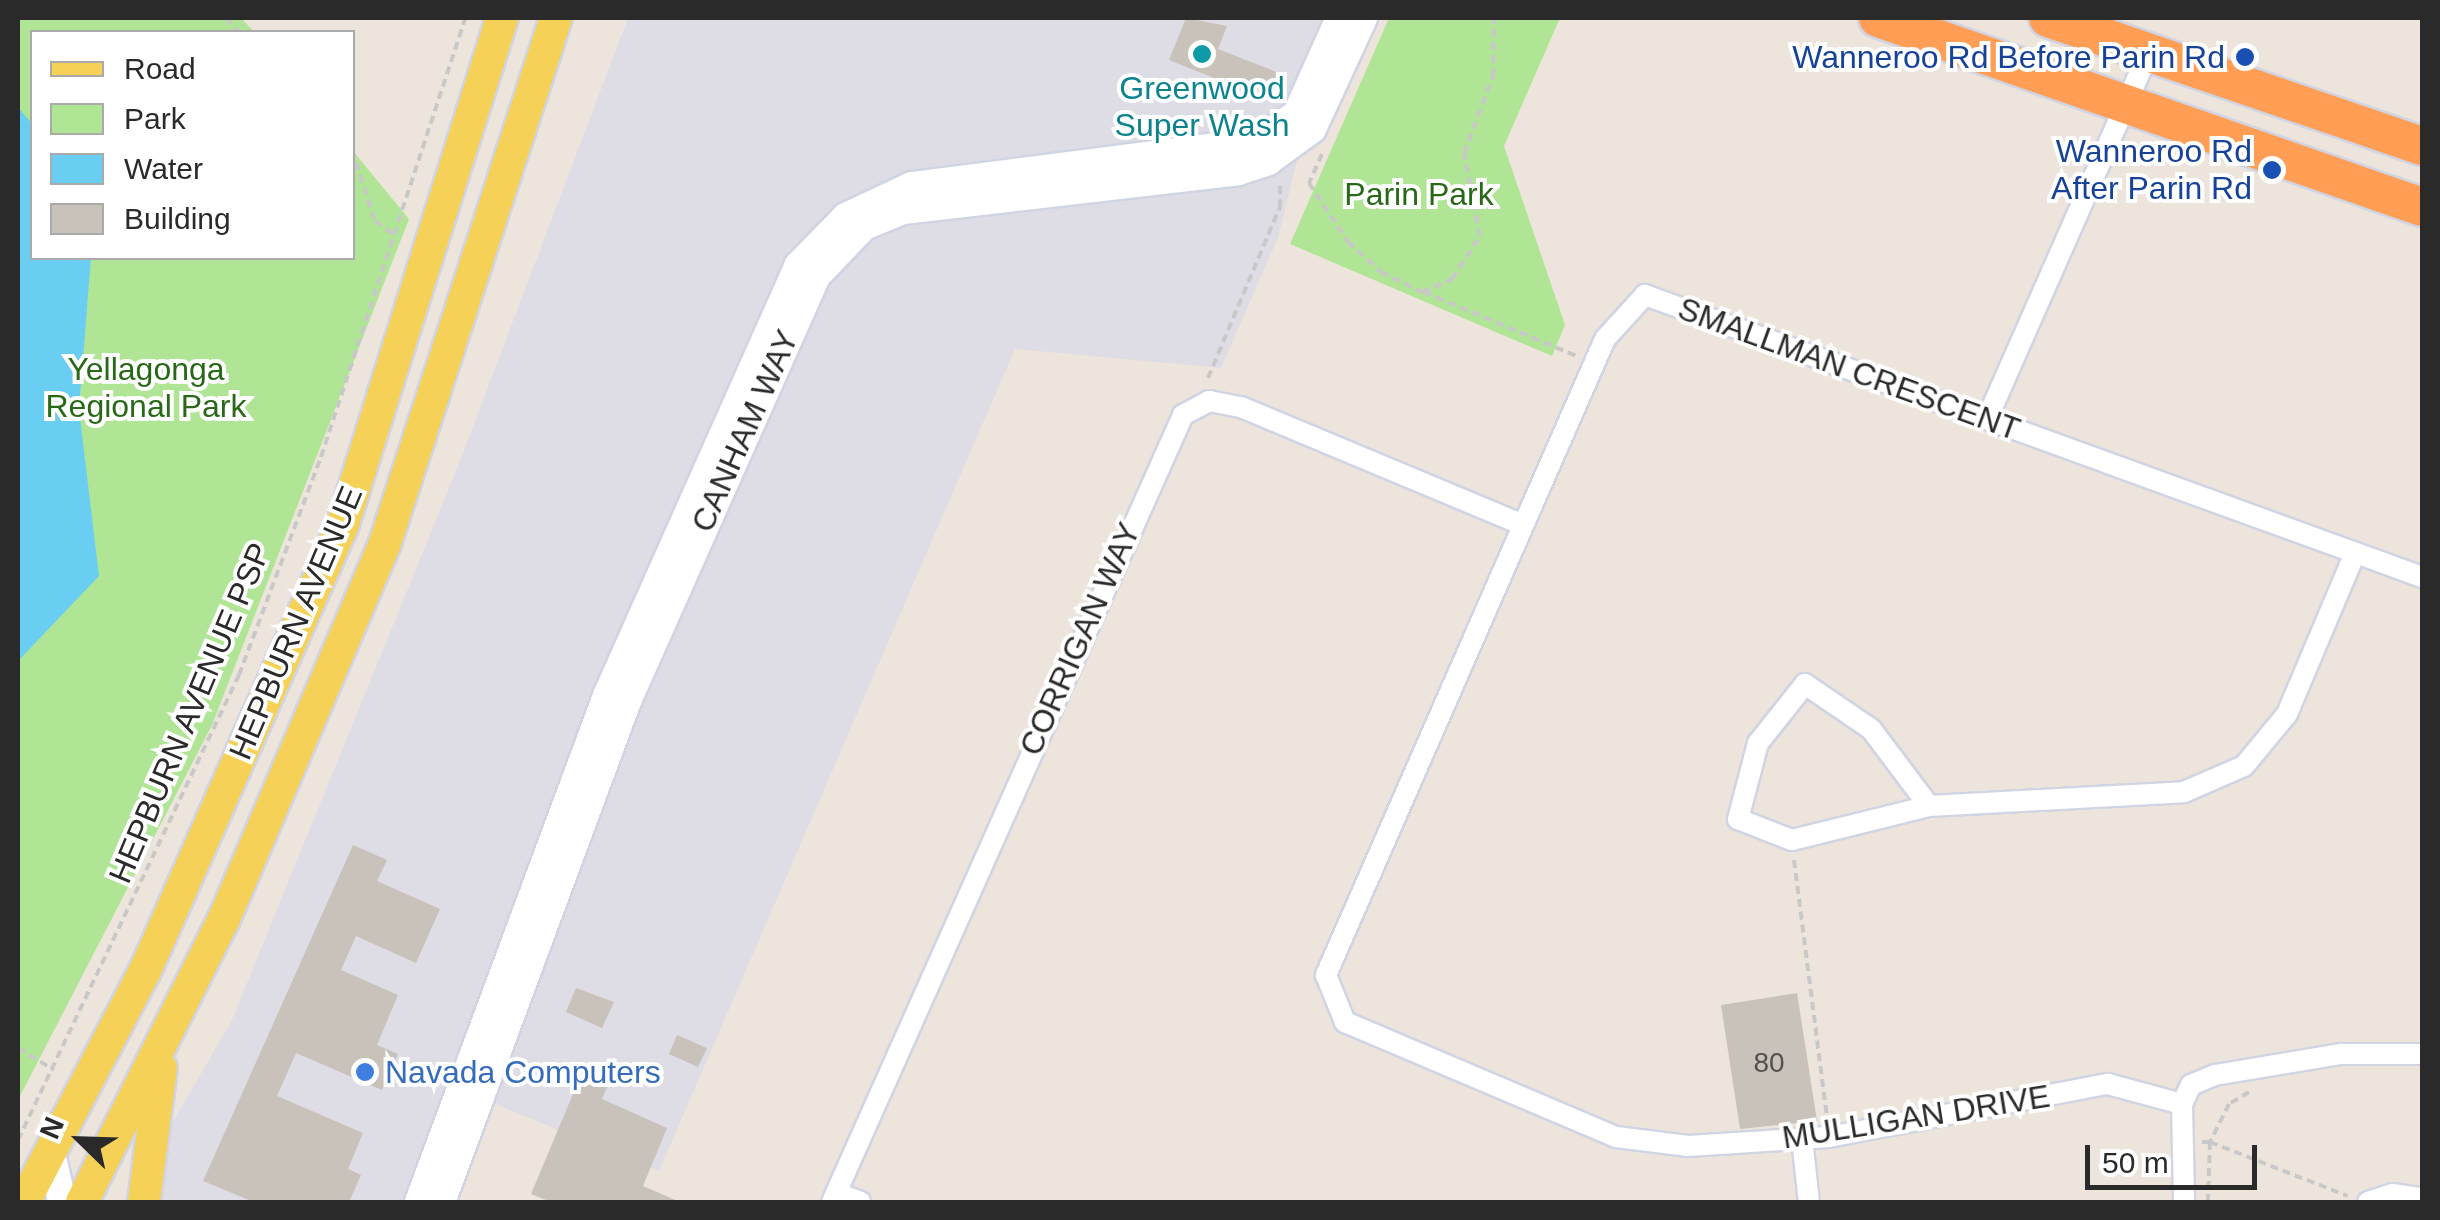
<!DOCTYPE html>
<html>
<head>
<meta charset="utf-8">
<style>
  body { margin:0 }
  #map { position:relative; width:2440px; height:1220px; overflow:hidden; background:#ede5db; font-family:Arial,sans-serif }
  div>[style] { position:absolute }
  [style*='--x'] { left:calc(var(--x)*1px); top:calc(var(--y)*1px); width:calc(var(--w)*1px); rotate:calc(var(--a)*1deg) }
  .industrial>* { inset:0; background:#dedce5 }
  .green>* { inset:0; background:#b0e595 }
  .water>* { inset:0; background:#6acef3 }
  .building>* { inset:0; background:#c8c2bb }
  .path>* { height:4px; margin-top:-2px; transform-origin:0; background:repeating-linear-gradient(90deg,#c8c8c8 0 8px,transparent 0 13px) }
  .roads { filter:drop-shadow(2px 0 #d0d4e3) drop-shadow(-2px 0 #d0d4e3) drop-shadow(0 2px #d0d4e3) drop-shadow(0 -2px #d0d4e3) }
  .street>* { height:20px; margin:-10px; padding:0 10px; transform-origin:10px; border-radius:10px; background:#fff }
  .secondary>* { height:28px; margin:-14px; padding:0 14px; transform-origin:14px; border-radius:14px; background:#fff }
  .primary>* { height:32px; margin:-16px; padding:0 16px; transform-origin:16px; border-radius:16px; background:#f6d157 }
  .highway>* { height:38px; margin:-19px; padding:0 19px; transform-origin:19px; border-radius:19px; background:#ff9e54 }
  .dots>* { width:28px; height:28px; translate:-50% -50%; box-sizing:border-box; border:5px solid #fff; border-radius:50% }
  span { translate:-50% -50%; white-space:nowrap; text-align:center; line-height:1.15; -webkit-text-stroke:8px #fff; paint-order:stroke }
  .number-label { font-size:28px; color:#52504e }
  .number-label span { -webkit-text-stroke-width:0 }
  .transit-label { font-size:32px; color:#164399 }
  .right { translate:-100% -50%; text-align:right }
  .culture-label { font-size:32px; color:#0d838f }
  .park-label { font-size:32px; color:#286917 }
  .street-label { font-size:32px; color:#2a2a2a }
  .shop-label { font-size:32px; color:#366cbe }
  .left { translate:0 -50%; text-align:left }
  .frame { position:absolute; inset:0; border:20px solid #2a2a2a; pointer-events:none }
  .legend { position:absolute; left:30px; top:30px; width:325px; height:230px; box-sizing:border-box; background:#fff; border:2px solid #aaa; margin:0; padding:12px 18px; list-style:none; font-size:30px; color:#2a2a2a }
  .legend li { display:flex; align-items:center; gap:20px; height:50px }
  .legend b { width:50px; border:2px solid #aaa }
  .north { position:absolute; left:30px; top:1090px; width:100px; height:100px; -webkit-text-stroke:8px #fff; paint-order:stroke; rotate:293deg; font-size:28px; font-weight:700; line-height:40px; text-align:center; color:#2a2a2a }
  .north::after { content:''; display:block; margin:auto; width:35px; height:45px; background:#2a2a2a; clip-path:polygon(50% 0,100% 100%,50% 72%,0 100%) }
  .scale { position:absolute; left:2085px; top:1145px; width:172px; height:45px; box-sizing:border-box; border:5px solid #2a2a2a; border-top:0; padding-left:12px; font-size:30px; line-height:35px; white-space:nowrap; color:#2a2a2a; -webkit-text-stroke:8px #fff; paint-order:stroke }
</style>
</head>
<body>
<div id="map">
  <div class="industrial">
    <i style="clip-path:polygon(628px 18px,1332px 18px,1278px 238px,1221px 368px,1015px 349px,659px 1171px,456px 1088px,408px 1202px,126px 1202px,231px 1022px,458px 466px)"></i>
  </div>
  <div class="green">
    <i style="clip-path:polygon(18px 18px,241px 18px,254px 32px,32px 32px,32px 258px,352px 258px,353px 151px,409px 219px,212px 725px,18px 1100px)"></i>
    <i style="clip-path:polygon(1389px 18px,1560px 18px,1504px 146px,1565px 325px,1552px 356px,1290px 244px)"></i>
  </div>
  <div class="water">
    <i style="clip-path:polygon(18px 107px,32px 124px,32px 258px,91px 258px,79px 409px,99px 576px,18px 661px)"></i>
  </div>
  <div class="building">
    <i style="clip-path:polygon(1186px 18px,1227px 26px,1218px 49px,1279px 73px,1269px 100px,1169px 60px)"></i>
    <i style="clip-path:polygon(353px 845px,387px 860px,377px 881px,440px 909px,416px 963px,356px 936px,341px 970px,398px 995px,377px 1045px,398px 1054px,382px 1090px,296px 1053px,277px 1096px,363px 1133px,348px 1169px,361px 1175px,349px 1202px,254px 1202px,203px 1181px)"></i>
    <i style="clip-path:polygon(576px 988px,614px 1002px,602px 1028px,566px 1012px)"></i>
    <i style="clip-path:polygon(1797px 993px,1817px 1121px,1740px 1129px,1721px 1005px)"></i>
    <i style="clip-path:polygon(677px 1035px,707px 1048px,698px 1067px,669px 1054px)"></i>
    <i style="clip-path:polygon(581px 1075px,607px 1087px,602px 1099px,667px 1128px,643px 1186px,680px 1202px,551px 1202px,531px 1194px)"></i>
  </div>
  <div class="path">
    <i style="--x:226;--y:18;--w:19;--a:47"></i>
    <i style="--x:352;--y:150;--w:75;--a:72.1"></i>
    <i style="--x:375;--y:221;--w:24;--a:36"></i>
    <i style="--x:1322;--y:154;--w:32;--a:114"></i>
    <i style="--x:1309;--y:183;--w:71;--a:56.5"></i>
    <i style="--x:1348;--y:242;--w:45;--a:42.3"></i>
    <i style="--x:1381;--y:272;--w:46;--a:26"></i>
    <i style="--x:1422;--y:292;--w:33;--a:-23"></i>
    <i style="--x:1452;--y:279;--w:51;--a:-56.9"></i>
    <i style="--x:1480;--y:236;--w:85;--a:-100.9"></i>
    <i style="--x:1464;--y:153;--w:82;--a:-69.4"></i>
    <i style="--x:1493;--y:76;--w:58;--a:-89"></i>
    <i style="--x:1424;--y:292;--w:165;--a:22.8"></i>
    <i style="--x:1208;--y:378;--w:186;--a:-67.2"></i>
    <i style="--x:1280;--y:207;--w:25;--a:-90"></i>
    <i style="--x:1794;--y:860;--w:260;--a:82.7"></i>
    <i style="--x:18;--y:1048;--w:42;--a:31.4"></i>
    <i style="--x:2249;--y:1092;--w:23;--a:149"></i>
    <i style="--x:2229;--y:1104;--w:42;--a:116.6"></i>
    <i style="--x:2210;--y:1142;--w:148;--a:21.4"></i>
    <i style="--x:18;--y:1140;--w:515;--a:-64.58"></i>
    <i style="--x:239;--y:675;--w:233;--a:-69.4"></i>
    <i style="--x:321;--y:457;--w:462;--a:-71.8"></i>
    <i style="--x:2202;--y:1142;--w:8;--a:0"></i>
    <i style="--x:2210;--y:1142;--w:58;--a:92"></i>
  </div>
  <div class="roads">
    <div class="street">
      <i style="--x:1987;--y:419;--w:402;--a:-66.2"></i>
      <i style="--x:2422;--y:577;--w:827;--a:-160.05"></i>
      <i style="--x:1645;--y:295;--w:59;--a:132.3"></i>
      <i style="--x:1605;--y:339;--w:695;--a:113.69"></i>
      <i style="--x:1326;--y:975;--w:51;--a:68"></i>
      <i style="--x:1345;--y:1022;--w:294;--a:23"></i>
      <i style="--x:1616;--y:1137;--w:73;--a:7.1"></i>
      <i style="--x:1688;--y:1146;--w:141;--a:-3.7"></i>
      <i style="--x:1829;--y:1137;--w:284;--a:-10.8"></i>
      <i style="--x:2108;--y:1084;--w:77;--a:15.1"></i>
      <i style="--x:2182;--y:1104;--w:21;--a:-65"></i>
      <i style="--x:2191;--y:1085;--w:26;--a:-23"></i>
      <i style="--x:2215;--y:1075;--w:128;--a:-9.5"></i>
      <i style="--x:2341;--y:1054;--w:81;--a:0"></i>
      <i style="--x:1929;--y:806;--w:96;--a:-127"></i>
      <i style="--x:1871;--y:729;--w:80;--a:-145.7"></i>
      <i style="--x:1805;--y:684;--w:75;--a:128.5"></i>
      <i style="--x:1758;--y:743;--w:79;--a:104.7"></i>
      <i style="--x:1738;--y:819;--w:58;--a:21.3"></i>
      <i style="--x:1792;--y:840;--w:141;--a:-13.9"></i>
      <i style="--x:1929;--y:806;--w:255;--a:-3.1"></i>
      <i style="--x:2184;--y:792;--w:65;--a:-23.4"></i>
      <i style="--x:2244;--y:766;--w:67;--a:-50.4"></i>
      <i style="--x:2287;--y:714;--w:175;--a:-67.1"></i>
      <i style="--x:2182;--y:1104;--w:98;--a:88.8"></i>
      <i style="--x:1802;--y:1139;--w:63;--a:83.7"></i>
      <i style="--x:837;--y:1193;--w:25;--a:21"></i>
      <i style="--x:832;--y:1202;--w:862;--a:-65.96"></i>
      <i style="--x:1183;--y:415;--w:30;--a:-28"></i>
      <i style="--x:1209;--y:401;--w:33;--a:11"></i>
      <i style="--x:1241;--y:407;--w:306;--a:22.7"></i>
      <i style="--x:2368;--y:1202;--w:25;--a:-18"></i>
      <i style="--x:2392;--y:1194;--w:30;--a:8"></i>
    </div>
    <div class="secondary">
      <i style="--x:51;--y:1153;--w:50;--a:77.3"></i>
      <i style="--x:419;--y:1202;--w:540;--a:-69.62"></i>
      <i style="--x:607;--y:696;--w:471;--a:-66"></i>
      <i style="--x:798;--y:266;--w:69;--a:-45.6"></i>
      <i style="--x:846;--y:217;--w:73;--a:-25.2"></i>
      <i style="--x:912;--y:186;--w:348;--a:-7.3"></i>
      <i style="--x:1257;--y:142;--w:49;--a:-35"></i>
      <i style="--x:1297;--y:114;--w:105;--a:-65.9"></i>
      <i style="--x:441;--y:1202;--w:534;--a:-69.63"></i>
      <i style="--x:627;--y:701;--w:466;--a:-66"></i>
      <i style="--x:817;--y:275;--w:68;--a:-46.2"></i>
      <i style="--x:864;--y:226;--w:42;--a:-22.3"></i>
      <i style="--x:903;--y:210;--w:337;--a:-6.6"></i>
      <i style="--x:1238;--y:171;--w:32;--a:-18"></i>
      <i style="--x:1268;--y:161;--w:54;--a:-36"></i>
      <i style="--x:1312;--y:129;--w:122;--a:-65.3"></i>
    </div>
    <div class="primary">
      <i style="--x:24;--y:1202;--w:261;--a:-62.4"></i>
      <i style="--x:145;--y:971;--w:486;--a:-66.1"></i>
      <i style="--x:342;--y:527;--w:534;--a:-72.55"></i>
      <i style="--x:82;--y:1202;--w:317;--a:-63.4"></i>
      <i style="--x:224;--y:919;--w:409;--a:-66.8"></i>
      <i style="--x:385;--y:543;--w:552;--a:-71.96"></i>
      <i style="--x:144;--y:1202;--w:135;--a:-82.8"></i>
    </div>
    <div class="highway">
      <i style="--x:1878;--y:18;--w:576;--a:19.16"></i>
      <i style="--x:2048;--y:18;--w:395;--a:18.9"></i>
    </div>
  </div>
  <div class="dots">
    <i style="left:1202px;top:54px;background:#0f9aa8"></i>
    <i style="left:2245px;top:57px;background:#1a4fb4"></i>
    <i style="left:2272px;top:170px;background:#1a4fb4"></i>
    <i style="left:365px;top:1072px;background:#3f7fe0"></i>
  </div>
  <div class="number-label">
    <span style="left:1769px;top:1063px">80</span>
  </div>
  <div class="transit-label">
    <span class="right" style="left:2225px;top:57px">Wanneroo Rd Before Parin Rd</span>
    <span class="right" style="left:2252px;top:170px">Wanneroo Rd<br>After Parin Rd</span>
  </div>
  <div class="culture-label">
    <span style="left:1202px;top:107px">Greenwood<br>Super Wash</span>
  </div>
  <div class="park-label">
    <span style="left:1419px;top:194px">Parin Park</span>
    <span style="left:146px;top:388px">Yellagonga<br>Regional Park</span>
  </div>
  <div class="street-label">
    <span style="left:1849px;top:369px;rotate:20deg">SMALLMAN CRESCENT</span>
    <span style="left:745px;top:431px;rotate:-66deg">CANHAM WAY</span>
    <span style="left:296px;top:623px;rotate:-67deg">HEPBURN AVENUE</span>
    <span style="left:1080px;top:639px;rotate:-66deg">CORRIGAN WAY</span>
    <span style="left:190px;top:713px;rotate:-67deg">HEPBURN AVENUE PSP</span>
    <span style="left:1916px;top:1117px;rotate:-9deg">MULLIGAN DRIVE</span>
  </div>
  <div class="shop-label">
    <span class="left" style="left:385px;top:1072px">Navada Computers</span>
  </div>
  <div class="frame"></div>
  <ul class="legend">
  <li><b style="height:12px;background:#f6d157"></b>Road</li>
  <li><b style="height:28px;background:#b0e595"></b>Park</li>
  <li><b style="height:28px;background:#6acef3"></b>Water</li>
  <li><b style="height:28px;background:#c8c2bb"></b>Building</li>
  </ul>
  <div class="north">N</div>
  <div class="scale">50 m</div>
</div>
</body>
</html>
